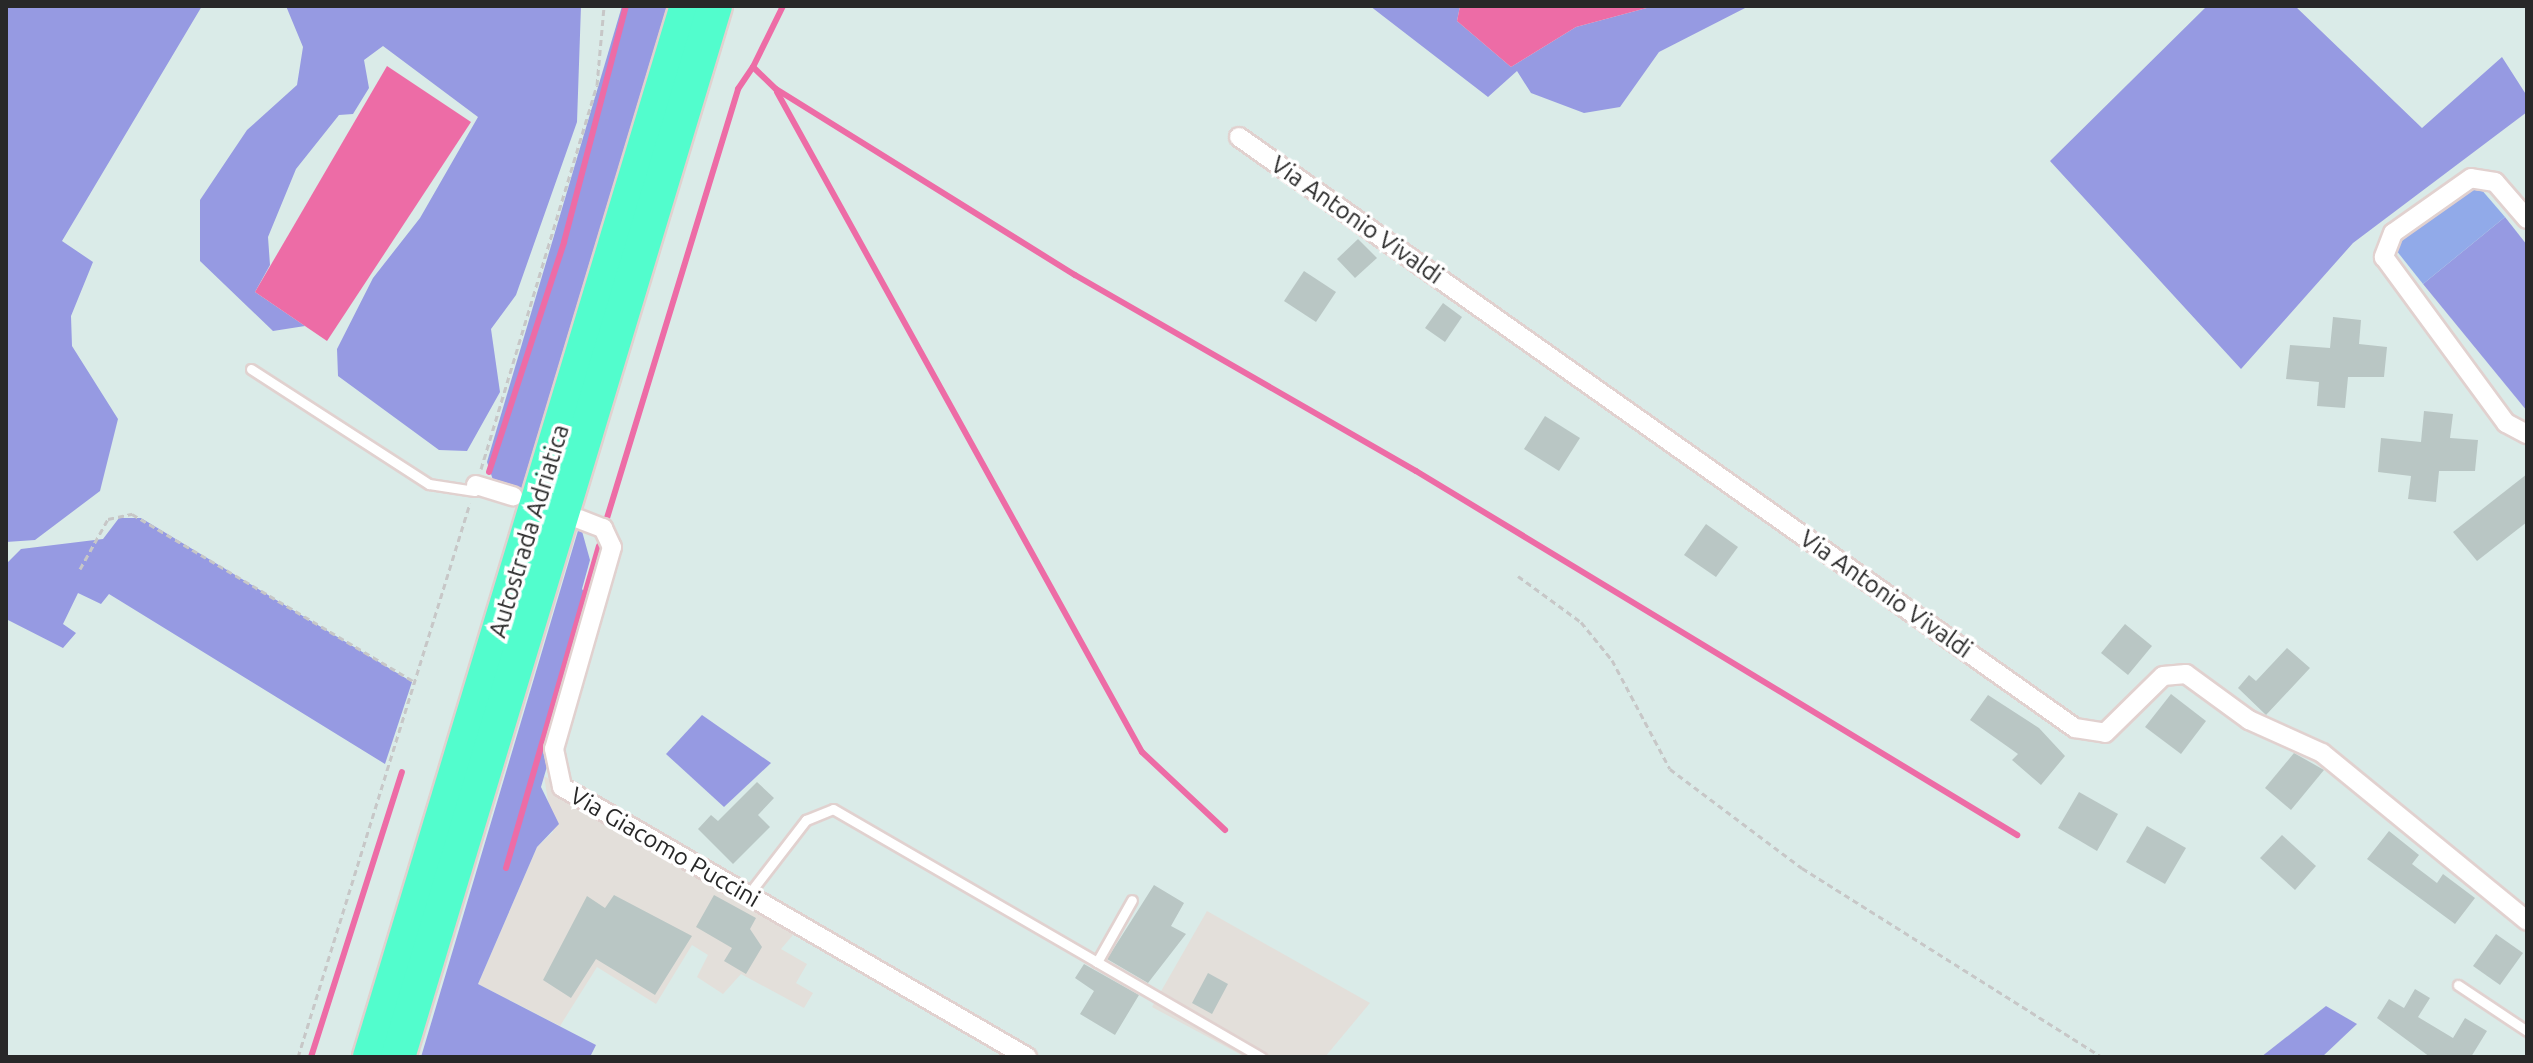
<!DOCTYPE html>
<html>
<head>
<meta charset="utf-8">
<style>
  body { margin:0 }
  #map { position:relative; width:2533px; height:1063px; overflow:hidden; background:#daebe8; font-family:Ubuntu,sans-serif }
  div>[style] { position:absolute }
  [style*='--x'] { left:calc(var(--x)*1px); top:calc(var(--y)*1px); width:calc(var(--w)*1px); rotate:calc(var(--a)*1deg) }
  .industrial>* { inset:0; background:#e3dfda }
  .green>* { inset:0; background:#969ae2 }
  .pitch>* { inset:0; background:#91aae9 }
  .water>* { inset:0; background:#ed6ca6 }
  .stream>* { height:6px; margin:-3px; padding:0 3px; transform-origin:3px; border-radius:3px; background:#ed6ca6 }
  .building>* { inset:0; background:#b9c6c4 }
  .path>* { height:3px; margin-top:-1.5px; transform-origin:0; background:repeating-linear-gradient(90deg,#c7c7c7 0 6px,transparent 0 10px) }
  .roads { filter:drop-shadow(2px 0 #e1d1cf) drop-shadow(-2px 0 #e1d1cf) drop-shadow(0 2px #e1d1cf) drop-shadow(0 -2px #e1d1cf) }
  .lane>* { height:9px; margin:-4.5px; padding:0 4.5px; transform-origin:4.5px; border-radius:4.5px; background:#fff }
  .street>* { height:18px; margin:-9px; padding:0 9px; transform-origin:9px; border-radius:9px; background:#fff }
  .highway>* { height:34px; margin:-17px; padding:0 17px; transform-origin:17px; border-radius:17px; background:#52fdcd }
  span { translate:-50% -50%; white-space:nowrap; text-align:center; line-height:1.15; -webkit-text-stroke:7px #fff; paint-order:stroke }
  .street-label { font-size:24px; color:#282828 }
  .frame { position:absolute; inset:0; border:8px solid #282828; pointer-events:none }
</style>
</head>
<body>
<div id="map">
  <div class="industrial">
    <i style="clip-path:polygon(544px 776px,785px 921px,793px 935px,781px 949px,807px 964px,796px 983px,813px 993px,804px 1008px,741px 974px,723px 994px,697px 977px,708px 955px,692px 945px,656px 1004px,597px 967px,560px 1026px,478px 984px,537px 847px,553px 832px)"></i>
    <i style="clip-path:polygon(1207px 911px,1370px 1003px,1325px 1057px,1245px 1057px,1152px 1007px)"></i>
  </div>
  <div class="green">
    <i style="clip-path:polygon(6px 6px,202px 6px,62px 241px,93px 262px,71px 316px,72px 346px,118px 419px,100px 491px,35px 540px,6px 542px)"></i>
    <i style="clip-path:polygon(286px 6px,581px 6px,577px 122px,516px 295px,491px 329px,500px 392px,467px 451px,439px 450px,338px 376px,337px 349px,373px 278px,420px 218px,478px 117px,383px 46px,364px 60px,369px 88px,353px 114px,339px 115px,296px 169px,268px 237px,270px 265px,255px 292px,305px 326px,273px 331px,200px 261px,200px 200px,247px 130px,297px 85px,303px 47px)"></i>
    <i style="clip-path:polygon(622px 6px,671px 6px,524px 495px,493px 480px,487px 462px)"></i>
    <i style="clip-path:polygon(1370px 6px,1460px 6px,1457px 21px,1511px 67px,1576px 27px,1654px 6px,1749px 6px,1659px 52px,1620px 107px,1584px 113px,1531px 93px,1517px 71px,1488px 97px)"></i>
    <i style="clip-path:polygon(2207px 6px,2295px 6px,2422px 128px,2502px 57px,2527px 96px,2527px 112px,2353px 243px,2241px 369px,2050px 161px)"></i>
    <i style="clip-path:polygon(2505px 217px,2527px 245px,2527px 411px,2423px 284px)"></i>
    <i style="clip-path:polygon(119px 518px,141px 518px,412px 682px,385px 764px,109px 594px,101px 604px,78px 593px,63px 624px,76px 633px,63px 648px,6px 619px,6px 564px,21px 549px,103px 539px)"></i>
    <i style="clip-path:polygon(580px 524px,590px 560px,582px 589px,594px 606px,541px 787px,559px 824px,537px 847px,478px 984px,596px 1045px,590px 1057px,421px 1057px)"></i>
    <i style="clip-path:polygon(702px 715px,771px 763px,724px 807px,666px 754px)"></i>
    <i style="clip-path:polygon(2326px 1006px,2357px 1024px,2322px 1057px,2261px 1057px)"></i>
  </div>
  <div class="pitch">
    <i style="clip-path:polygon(2474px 181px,2505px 217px,2423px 284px,2392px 245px)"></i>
  </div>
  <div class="water">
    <i style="clip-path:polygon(1460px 6px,1654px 6px,1576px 27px,1511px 67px,1457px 21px)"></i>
    <i style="clip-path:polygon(387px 66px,471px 122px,327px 341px,255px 292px)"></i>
  </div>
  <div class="stream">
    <i style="--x:783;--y:6;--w:68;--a:116.2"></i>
    <i style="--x:753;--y:67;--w:32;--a:44"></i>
    <i style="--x:776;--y:89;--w:352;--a:31.9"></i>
    <i style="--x:1075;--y:275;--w:393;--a:29.9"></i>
    <i style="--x:1416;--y:471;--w:703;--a:31.2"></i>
    <i style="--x:777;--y:92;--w:754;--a:61.06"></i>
    <i style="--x:1142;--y:752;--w:114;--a:43.2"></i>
    <i style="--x:489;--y:472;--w:242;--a:-71.9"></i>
    <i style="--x:564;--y:242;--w:244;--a:-75.3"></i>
    <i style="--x:607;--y:518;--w:449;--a:-73"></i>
    <i style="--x:738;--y:89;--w:27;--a:-56"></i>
    <i style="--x:506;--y:868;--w:335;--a:-73.9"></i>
    <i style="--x:311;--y:1057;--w:299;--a:-72.3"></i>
  </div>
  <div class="building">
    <i style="clip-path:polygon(1358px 239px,1377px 258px,1355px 278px,1337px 259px)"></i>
    <i style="clip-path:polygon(1304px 271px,1336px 292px,1316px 322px,1284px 301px)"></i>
    <i style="clip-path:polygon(1443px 303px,1462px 317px,1445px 342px,1425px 328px)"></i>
    <i style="clip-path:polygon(2333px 317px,2361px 320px,2359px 344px,2387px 347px,2384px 377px,2348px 377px,2345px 408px,2317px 406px,2319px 382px,2286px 379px,2290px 345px,2330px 348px)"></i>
    <i style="clip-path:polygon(2424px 411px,2453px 414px,2450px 438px,2478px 440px,2475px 471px,2439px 471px,2436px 502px,2408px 499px,2411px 476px,2378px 472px,2381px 438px,2421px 442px)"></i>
    <i style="clip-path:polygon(1545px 416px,1580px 438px,1559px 471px,1524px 449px)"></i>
    <i style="clip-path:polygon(2527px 474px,2527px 522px,2477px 561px,2453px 532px)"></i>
    <i style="clip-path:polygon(1706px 524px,1738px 547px,1716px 577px,1684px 555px)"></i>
    <i style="clip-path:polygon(2125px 624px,2152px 646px,2128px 675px,2101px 653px)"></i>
    <i style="clip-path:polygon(2287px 648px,2310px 668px,2266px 715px,2238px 688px,2249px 675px,2256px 681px)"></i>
    <i style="clip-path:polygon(2171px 694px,2206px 721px,2181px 754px,2145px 727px)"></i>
    <i style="clip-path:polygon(1988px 695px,2039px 728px,2065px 756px,2041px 785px,2012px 760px,2018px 754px,1970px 720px)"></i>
    <i style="clip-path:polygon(2294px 753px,2324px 770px,2291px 810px,2265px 788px)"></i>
    <i style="clip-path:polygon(757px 782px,774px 798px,758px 815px,770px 827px,733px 864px,698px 829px,711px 815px,718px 821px)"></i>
    <i style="clip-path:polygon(2079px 792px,2118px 814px,2097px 851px,2058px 828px)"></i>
    <i style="clip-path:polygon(2147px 826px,2186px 848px,2165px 884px,2126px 862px)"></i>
    <i style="clip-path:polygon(2389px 831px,2419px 855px,2412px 864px,2437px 883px,2443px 874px,2475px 898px,2455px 924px,2367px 859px)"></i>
    <i style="clip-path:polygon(2282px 835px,2316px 866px,2295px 890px,2260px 858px)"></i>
    <i style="clip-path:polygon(1154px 885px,1184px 903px,1171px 926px,1186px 934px,1148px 983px,1107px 959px)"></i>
    <i style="clip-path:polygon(614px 895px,692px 936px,655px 995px,596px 959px,571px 998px,543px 980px,587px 896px,605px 908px)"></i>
    <i style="clip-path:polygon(714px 895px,756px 918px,750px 929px,762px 947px,746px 974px,724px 961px,732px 948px,696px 927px)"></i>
    <i style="clip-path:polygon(2496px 934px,2523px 953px,2500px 985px,2473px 966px)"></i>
    <i style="clip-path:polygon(1084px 964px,1139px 995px,1115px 1035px,1080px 1014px,1094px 991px,1075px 978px)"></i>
    <i style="clip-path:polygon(1208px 973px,1228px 984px,1212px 1014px,1192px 1003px)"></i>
    <i style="clip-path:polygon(2415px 989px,2430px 998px,2418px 1017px,2453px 1038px,2465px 1018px,2487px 1031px,2471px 1057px,2430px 1057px,2377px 1018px,2389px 999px,2404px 1008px)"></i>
  </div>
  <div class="path">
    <i style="--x:481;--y:469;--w:401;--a:-73.2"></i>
    <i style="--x:597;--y:85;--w:79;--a:-84.9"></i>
    <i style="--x:80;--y:569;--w:57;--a:-60.8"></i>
    <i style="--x:108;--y:519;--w:25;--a:-12"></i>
    <i style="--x:132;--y:514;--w:327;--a:30.7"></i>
    <i style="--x:1518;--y:576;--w:78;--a:36.1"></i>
    <i style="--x:1581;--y:622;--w:49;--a:50.8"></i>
    <i style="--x:1612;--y:660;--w:123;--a:62"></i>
    <i style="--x:1670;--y:769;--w:165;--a:36.9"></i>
    <i style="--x:1802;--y:868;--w:355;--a:32.2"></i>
    <i style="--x:298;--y:1057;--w:580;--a:-72.75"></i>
  </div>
  <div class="roads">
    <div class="lane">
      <i style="--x:251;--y:369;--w:212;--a:32.9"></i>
      <i style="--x:429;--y:484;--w:46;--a:8.8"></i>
      <i style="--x:748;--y:895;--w:95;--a:-52.3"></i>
      <i style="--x:806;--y:820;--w:29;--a:-22"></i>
      <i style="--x:833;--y:809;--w:305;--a:30.1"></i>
      <i style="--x:1097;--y:962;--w:71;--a:-60.6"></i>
      <i style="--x:1097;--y:962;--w:190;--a:30.1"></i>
      <i style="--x:2458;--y:985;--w:83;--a:33.7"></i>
    </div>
    <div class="street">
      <i style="--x:1239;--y:137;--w:1024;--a:35.26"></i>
      <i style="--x:2075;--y:728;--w:30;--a:9"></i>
      <i style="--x:2105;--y:733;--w:81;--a:-44.5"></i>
      <i style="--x:2163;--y:676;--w:23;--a:-5"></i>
      <i style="--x:2186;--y:674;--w:78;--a:36.1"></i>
      <i style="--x:2249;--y:720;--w:80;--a:24.3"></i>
      <i style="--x:2322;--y:753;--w:265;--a:39.3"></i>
      <i style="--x:2527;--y:219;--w:49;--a:-130.9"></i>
      <i style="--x:2495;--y:182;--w:24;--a:-171"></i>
      <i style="--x:2471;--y:178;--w:95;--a:144.8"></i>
      <i style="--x:2393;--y:233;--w:26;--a:111"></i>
      <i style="--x:2384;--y:257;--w:206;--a:53.7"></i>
      <i style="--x:2506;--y:423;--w:24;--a:28"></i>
      <i style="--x:476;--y:485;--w:39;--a:17"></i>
      <i style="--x:579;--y:519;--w:26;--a:21"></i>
      <i style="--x:603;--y:528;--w:21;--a:65"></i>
      <i style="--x:612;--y:547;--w:210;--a:106"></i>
      <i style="--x:554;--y:749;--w:39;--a:78"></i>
      <i style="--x:562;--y:787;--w:538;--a:30.14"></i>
    </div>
    <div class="highway">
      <i style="--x:370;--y:1057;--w:1098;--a:-73.22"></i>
      <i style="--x:398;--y:1057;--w:1098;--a:-73.22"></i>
    </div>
  </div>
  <div class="street-label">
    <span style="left:1357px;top:220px;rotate:35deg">Via Antonio Vivaldi</span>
    <span style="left:529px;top:531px;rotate:-73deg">Autostrada Adriatica</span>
    <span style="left:1886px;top:594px;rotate:35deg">Via Antonio Vivaldi</span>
    <span style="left:665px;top:847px;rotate:30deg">Via Giacomo Puccini</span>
  </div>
  <div class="frame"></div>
</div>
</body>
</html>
